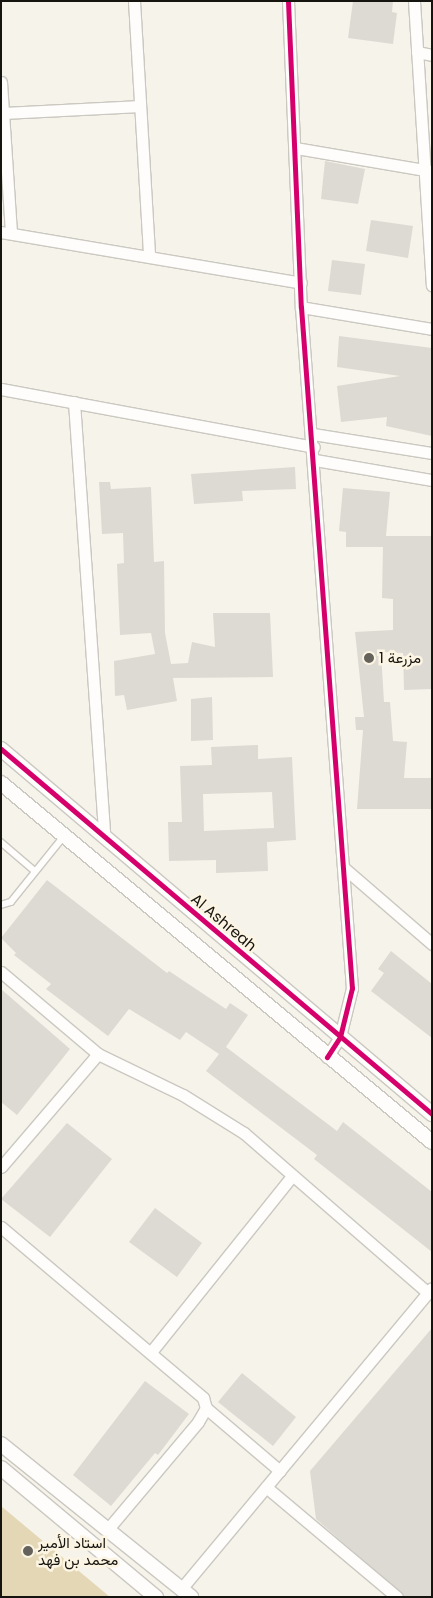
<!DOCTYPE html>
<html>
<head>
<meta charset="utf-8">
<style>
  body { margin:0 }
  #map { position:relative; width:433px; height:1598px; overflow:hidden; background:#f6f3ea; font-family:Poppins,Vazirmatn,sans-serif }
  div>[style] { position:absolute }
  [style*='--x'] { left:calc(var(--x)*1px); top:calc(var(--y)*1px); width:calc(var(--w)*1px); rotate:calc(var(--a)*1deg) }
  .green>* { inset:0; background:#e3d7b5 }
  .building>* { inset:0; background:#dddad3 }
  .roads { filter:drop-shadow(1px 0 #cac8c0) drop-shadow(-1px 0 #cac8c0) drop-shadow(0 1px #cac8c0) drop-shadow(0 -1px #cac8c0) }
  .service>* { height:5.5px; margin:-2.75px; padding:0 2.75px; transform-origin:2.75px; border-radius:2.75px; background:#fefdfc }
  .minor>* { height:11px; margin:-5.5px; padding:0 5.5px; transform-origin:5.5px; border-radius:5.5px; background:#fefdfc }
  .tertiary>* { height:14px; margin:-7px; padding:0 7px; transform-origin:7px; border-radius:7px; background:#fefdfc }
  .cycleway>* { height:5px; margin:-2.5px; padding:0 2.5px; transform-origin:2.5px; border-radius:2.5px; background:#d6006c }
  .dots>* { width:14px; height:14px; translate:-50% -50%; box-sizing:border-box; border:2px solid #fcf5e4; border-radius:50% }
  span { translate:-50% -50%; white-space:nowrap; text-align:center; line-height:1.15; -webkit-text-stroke:5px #fcf5e4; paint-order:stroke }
  .poi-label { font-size:15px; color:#16140e }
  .left { translate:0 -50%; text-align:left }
  .street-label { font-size:15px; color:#16140e }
  .frame { position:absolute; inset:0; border:2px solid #16140e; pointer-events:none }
</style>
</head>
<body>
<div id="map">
  <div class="green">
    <i style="clip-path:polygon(1px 1506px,110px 1597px,1px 1597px)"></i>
  </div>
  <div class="building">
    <i style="clip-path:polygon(353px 1px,393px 1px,392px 12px,397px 13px,393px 44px,348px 38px)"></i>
    <i style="clip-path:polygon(325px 161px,365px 169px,358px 204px,321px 199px)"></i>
    <i style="clip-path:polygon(371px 220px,413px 226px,408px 258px,366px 251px)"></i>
    <i style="clip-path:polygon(332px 260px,365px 264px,361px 295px,328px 291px)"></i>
    <i style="clip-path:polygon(339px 336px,432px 348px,432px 436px,386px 426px,387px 417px,341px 422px,337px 386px,400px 376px,337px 367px)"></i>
    <i style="clip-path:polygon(295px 467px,296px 489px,242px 491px,243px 501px,194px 504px,191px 474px)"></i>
    <i style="clip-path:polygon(99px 482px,110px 482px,111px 489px,151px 487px,154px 562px,164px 561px,165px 633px,171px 664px,188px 663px,192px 642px,215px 647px,213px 613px,270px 613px,273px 677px,173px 678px,177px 701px,127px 710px,124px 695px,115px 696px,114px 661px,155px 654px,151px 633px,120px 635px,117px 564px,124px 563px,123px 533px,102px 534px)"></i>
    <i style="clip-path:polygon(343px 488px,390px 492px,386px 536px,432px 536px,432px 689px,404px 690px,403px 653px,381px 652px,384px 702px,390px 702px,393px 741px,407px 742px,404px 778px,432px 778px,432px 809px,357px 809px,363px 730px,356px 730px,355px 717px,364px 717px,355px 632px,393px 630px,393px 599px,382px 598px,383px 547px,346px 547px,346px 532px,339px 531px)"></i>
    <i style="clip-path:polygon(212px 697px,213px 740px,191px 741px,191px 699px)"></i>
    <i style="clip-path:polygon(evenodd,258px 745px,258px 759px,292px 757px,296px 840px,267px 842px,268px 871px,216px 873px,216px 860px,169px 861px,168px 822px,182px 822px,180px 766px,212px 765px,211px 747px,258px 745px,272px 792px,274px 828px,204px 831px,203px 794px,272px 792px)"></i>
    <i style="clip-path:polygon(47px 880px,167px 973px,169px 971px,226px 1009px,230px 1003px,248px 1015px,226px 1047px,337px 1131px,343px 1122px,432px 1192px,432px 1252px,314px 1159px,317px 1155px,206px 1071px,219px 1054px,186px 1032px,180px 1040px,129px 1009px,108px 1036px,46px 989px,51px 984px,14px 955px,16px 953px,1px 938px)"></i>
    <i style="clip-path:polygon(391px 951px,432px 984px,432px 1038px,371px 991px,384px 973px,378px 969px)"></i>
    <i style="clip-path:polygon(1px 989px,70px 1049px,17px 1115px,1px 1102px)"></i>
    <i style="clip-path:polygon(67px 1123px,112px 1159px,50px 1237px,1px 1199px)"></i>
    <i style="clip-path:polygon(155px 1208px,202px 1243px,177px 1277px,129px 1242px)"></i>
    <i style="clip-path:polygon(432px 1328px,432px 1597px,405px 1597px,316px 1519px,310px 1471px)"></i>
    <i style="clip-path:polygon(242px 1373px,296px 1417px,273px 1446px,218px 1402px)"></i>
    <i style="clip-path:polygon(145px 1381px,189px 1414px,158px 1455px,155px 1453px,111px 1506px,73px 1475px)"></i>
  </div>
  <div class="roads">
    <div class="service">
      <i style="--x:1;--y:842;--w:45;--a:40.5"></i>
      <i style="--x:1;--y:905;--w:10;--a:-17"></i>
      <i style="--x:11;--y:902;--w:85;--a:-51.2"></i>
    </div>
    <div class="minor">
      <i style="--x:134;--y:1;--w:256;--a:86.6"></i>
      <i style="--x:288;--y:1;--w:306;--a:87.6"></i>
      <i style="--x:301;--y:307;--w:683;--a:85.72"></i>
      <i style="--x:352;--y:988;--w:50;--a:103.8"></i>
      <i style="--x:340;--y:1037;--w:24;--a:123"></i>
      <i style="--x:414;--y:1;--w:285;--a:86.4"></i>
      <i style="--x:417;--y:52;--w:15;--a:11"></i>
      <i style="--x:1;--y:82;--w:151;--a:86.2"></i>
      <i style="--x:3;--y:113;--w:137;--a:-2.9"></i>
      <i style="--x:296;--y:148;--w:136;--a:9.7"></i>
      <i style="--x:1;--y:232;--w:304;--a:9.6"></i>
      <i style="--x:301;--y:307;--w:133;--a:9.5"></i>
      <i style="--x:1;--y:389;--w:318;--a:10.5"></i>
      <i style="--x:74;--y:402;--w:435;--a:86"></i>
      <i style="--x:313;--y:434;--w:121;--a:9.1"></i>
      <i style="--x:315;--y:460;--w:119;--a:9.7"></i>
      <i style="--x:344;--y:868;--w:116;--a:40.8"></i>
      <i style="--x:1;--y:972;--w:127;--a:40.2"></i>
      <i style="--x:98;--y:1054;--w:94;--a:25.8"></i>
      <i style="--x:183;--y:1095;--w:72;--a:31.9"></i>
      <i style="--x:244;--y:1133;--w:244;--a:41"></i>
      <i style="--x:1;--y:1167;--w:149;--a:-49.4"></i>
      <i style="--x:1;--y:1227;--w:265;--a:40.2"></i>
      <i style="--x:203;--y:1398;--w:10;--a:73"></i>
      <i style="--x:206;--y:1408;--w:16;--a:120"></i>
      <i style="--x:198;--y:1422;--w:141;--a:130.1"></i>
      <i style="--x:151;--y:1352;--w:226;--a:-51.3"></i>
      <i style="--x:206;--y:1408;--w:97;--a:40.4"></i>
      <i style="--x:266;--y:1487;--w:171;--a:40"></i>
      <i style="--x:181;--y:1589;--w:391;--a:-50.2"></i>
    </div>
    <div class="tertiary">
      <i style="--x:1;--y:749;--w:565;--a:40.26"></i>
      <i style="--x:1;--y:783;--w:561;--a:39.79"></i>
      <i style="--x:1;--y:1444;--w:244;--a:38.8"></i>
      <i style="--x:1;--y:1468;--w:202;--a:39.8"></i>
    </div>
  </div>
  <div class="cycleway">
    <i style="--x:288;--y:1;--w:306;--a:87.6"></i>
    <i style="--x:301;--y:307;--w:683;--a:85.72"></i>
    <i style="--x:352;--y:988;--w:50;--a:103.8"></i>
    <i style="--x:340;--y:1037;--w:24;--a:123"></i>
    <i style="--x:1;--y:749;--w:565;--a:40.26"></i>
  </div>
  <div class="dots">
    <i style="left:369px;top:658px;background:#64625b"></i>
    <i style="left:28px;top:1551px;background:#64625b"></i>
  </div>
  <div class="poi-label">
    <span class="left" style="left:379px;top:658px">مزرعة 1</span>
    <span class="left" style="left:38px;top:1551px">استاد الأمير<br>محمد بن فهد</span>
  </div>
  <div class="street-label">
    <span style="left:224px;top:922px;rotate:40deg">Al Ashreah</span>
  </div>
  <div class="frame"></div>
</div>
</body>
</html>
